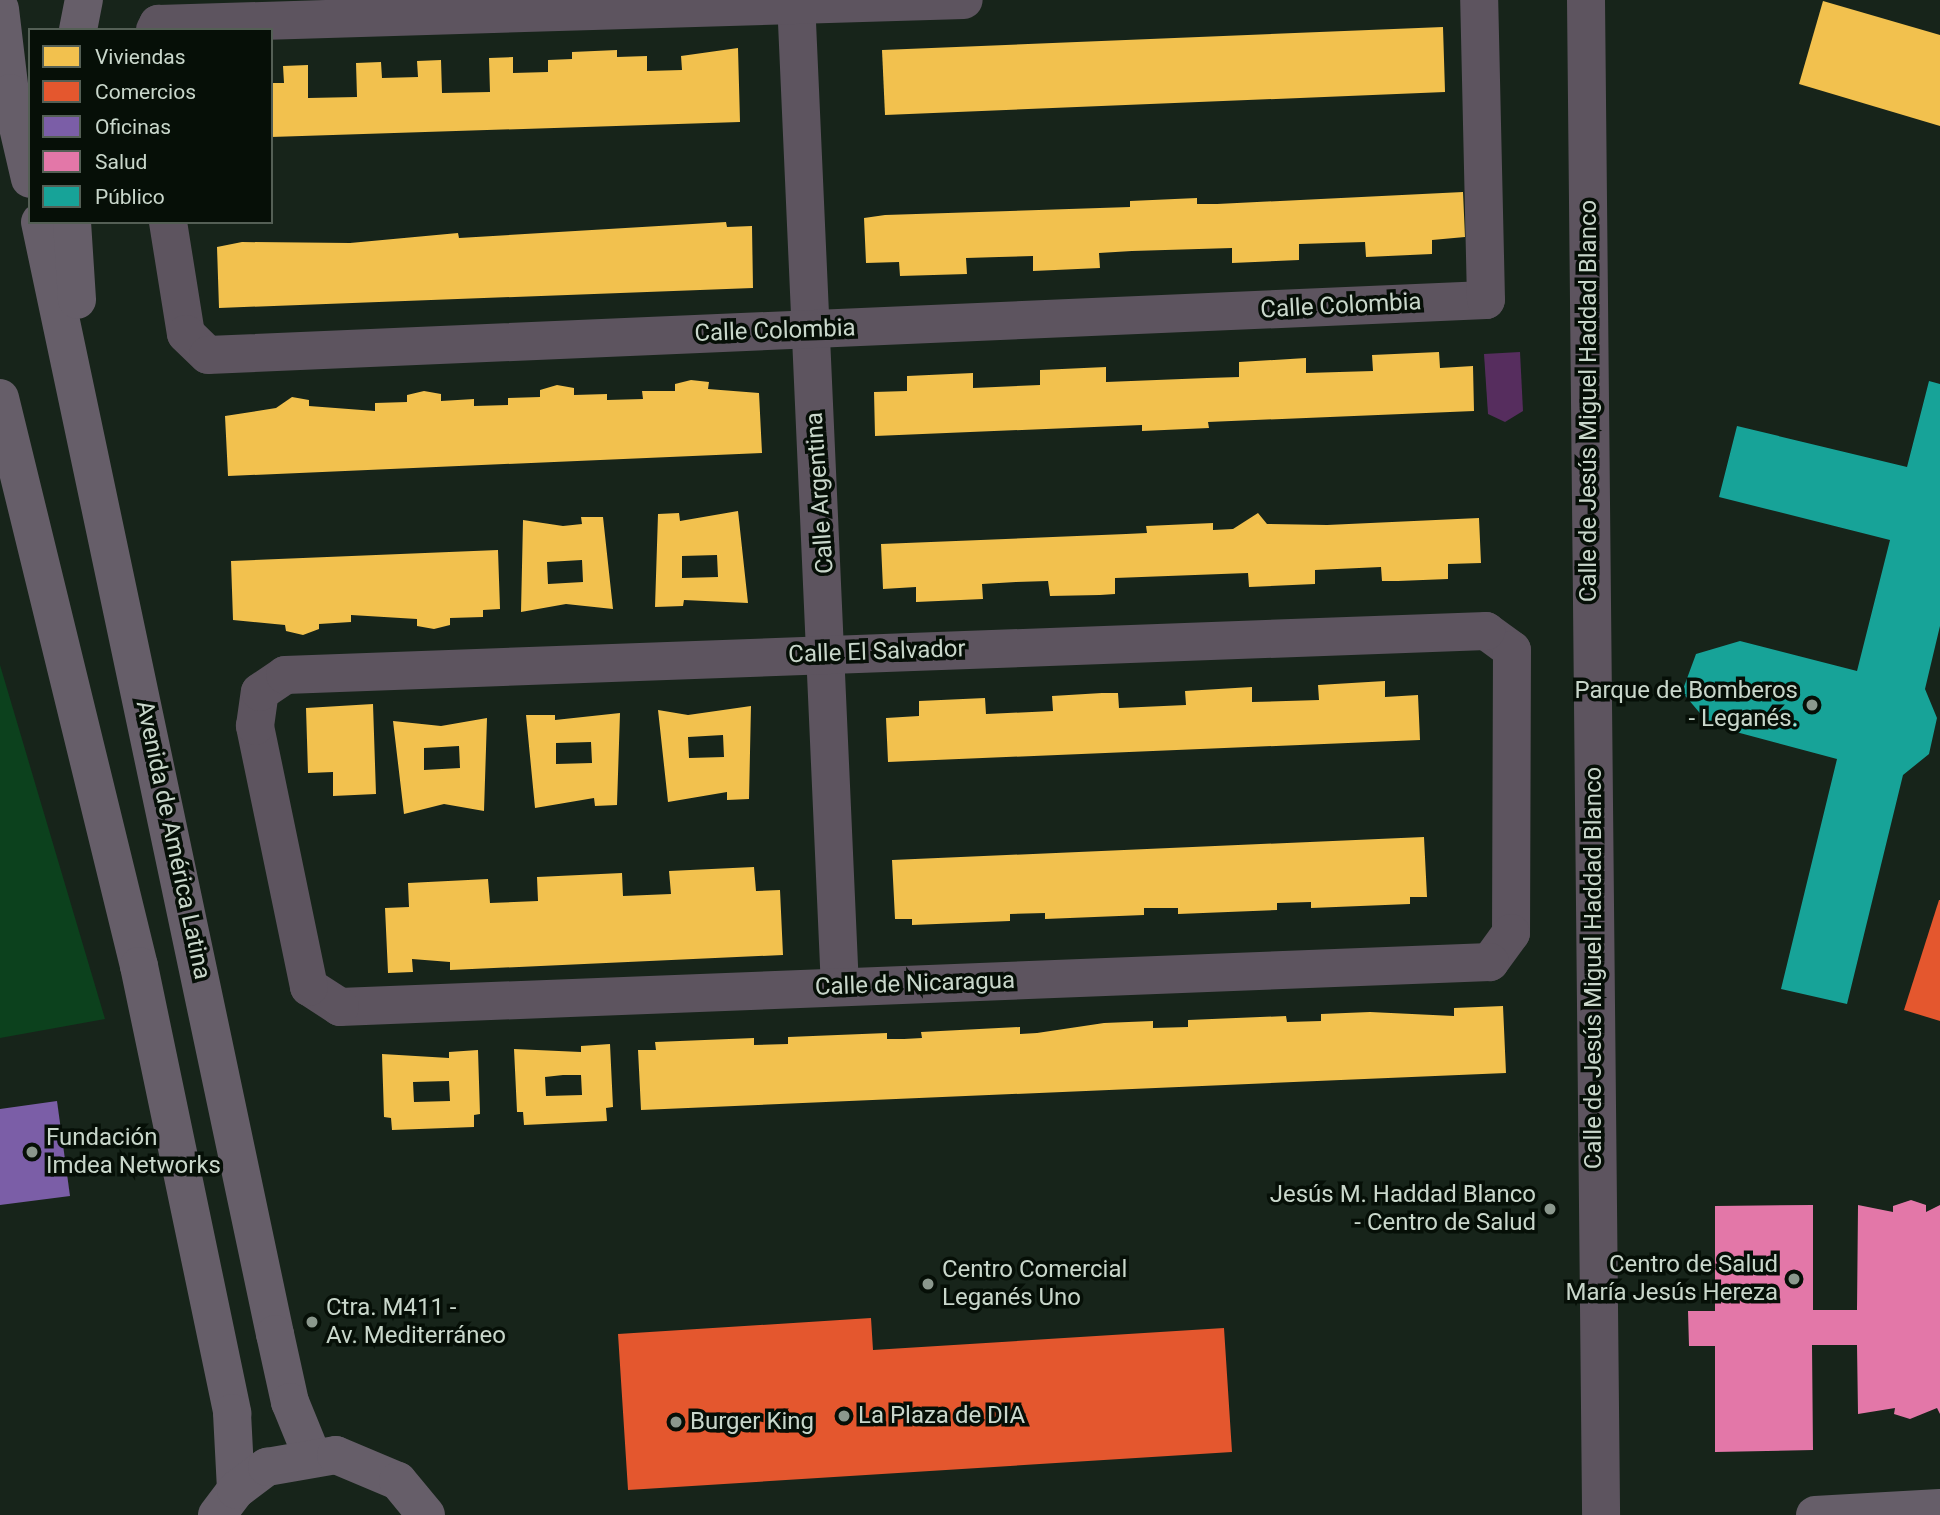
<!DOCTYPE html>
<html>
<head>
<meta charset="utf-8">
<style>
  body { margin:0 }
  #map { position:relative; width:1940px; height:1515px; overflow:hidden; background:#17241a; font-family:Roboto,sans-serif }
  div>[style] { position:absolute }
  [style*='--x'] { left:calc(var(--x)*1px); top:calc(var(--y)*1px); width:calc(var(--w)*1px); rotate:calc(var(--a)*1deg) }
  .green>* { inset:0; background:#0c411d }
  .water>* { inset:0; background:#562d5e }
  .homes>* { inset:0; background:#f2c14e }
  .shops>* { inset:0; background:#e4572e }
  .offices>* { inset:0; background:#7b5ea7 }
  .health>* { inset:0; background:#e377a8 }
  .public>* { inset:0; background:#17a398 }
  .minor>* { height:38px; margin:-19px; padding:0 19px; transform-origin:19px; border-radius:19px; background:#5d545f }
  .primary>* { height:38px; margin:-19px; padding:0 19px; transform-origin:19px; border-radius:19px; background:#665e69 }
  .dots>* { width:19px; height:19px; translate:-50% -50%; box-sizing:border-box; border:4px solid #060f07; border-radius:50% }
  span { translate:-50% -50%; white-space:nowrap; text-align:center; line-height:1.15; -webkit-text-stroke:7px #060f07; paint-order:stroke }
  .street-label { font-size:24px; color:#c9d7cb }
  .poi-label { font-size:24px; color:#c9d7cb }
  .right { translate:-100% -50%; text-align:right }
  .left { translate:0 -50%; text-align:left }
  .legend { position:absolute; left:28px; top:28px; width:245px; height:196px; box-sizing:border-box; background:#060f07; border:2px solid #545f55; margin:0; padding:9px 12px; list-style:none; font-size:21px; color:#c9d7cb }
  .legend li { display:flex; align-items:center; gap:14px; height:35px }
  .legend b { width:35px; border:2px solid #545f55 }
</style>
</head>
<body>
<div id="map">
  <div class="green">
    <i style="clip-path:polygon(0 665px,105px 1019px,0 1038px)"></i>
  </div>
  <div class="water">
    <i style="clip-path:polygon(1520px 352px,1523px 411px,1505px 422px,1488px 414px,1484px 354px)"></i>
  </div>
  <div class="homes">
    <i style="clip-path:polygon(1823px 1px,1940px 35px,1940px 126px,1799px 84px)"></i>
    <i style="clip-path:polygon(1443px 27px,1445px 92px,885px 115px,882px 50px)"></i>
    <i style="clip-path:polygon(738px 48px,740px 122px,271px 137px,271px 83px,284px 83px,283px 66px,308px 65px,308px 98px,357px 97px,356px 63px,381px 62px,382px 78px,418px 77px,417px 61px,441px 60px,442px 93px,490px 92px,489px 58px,513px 57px,513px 73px,548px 72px,548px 60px,572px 59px,572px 52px,617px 50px,617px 57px,647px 56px,647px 71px,682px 70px,681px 56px)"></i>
    <i style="clip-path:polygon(1463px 192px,1465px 237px,1432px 240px,1432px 254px,1366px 257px,1365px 242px,1299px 244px,1299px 260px,1232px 263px,1232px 248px,1132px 251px,1099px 253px,1100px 268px,1033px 271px,1033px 256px,999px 257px,966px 258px,967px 274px,900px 276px,899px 262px,866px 263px,864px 218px,885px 215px,1130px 207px,1130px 201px,1197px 198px,1197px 204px,1217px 204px)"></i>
    <i style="clip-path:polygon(726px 222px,727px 227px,752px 226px,753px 288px,219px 308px,217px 247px,242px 242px,350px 243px,458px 233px,459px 238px)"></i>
    <i style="clip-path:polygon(1439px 352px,1440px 368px,1473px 366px,1474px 411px,1208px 422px,1209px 428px,1142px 431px,1142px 425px,875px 436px,874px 392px,907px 391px,907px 376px,973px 373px,973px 388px,1040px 385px,1040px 370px,1106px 367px,1106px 382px,1207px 378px,1239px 377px,1239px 362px,1306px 358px,1306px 373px,1373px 371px,1372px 355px)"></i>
    <i style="clip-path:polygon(691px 380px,709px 382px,708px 389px,759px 393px,762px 453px,228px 476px,225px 416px,276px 408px,292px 397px,309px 400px,309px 406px,375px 411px,375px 403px,407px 402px,407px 395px,424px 391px,441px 394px,441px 401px,474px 399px,474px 406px,508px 405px,508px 398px,540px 397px,540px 390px,557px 385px,574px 388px,574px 395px,607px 394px,607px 400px,643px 399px,642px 391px,675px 391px,675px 384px)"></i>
    <i style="clip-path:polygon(evenodd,738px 511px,748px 603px,684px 600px,683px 606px,655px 607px,658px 514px,679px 513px,680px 521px,738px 511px,717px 555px,718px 577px,682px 578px,682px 556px,717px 555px)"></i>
    <i style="clip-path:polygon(1258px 513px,1267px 524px,1327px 525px,1479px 518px,1481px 563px,1448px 564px,1448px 579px,1398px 581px,1382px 581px,1381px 567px,1315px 570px,1315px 584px,1249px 587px,1248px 573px,1115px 578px,1115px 594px,1100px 595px,1050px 596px,1048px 581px,1016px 582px,982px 584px,983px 599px,916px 602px,916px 587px,883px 589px,881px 544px,1126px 534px,1147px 533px,1146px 526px,1213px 523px,1213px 530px,1233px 529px)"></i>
    <i style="clip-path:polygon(evenodd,581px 517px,603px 517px,613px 609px,566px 604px,521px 612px,523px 520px,563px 526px,582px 524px,581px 517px,582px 560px,583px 582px,548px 584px,547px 562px,582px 560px)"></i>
    <i style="clip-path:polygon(498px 550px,500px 609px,483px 610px,483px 617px,450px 618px,450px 625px,434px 629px,417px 626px,417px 619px,351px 615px,351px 622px,319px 624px,319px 629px,303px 635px,286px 631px,285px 625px,233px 620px,231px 561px)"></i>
    <i style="clip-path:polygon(1385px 681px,1385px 697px,1418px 695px,1420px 740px,888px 762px,886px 718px,919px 716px,919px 701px,985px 698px,986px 714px,1053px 711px,1052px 696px,1102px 693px,1118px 693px,1119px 708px,1186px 705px,1185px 691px,1252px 687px,1252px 702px,1319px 700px,1318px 685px)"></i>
    <i style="clip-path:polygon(373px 704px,376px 794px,333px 796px,333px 772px,308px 773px,306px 708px)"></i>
    <i style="clip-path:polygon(evenodd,751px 706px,749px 799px,727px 800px,727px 792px,668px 802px,658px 710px,688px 715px,751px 706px,723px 735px,724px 757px,689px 758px,688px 737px,723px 735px)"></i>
    <i style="clip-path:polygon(evenodd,620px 713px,617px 805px,595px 806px,594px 798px,535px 808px,526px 715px,555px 715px,555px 720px,620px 713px,591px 742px,592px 763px,556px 764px,556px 743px,591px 742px)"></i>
    <i style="clip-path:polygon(evenodd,487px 718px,484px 811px,444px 804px,404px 814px,393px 721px,441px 726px,487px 718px,459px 746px,460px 768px,424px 770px,424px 748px,459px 746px)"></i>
    <i style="clip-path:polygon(1424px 837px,1427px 897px,1410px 897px,1410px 904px,1311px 908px,1311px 902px,1277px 903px,1277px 910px,1178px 914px,1178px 908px,1144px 908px,1144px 915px,1045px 919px,1045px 913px,1010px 914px,1010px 921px,912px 925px,912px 919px,895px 919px,892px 860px)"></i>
    <i style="clip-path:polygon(754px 867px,756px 891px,780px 890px,783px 955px,450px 970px,450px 962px,412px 959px,413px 972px,388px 973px,385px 908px,409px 907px,408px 883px,488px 879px,490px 903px,538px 901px,537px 877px,622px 873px,623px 896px,671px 894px,669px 871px)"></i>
    <i style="clip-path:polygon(1503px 1006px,1506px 1073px,641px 1110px,638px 1050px,656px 1050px,655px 1042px,754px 1038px,754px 1045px,788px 1044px,788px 1037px,887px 1033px,887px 1039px,904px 1039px,922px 1038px,921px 1032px,1020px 1027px,1020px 1034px,1037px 1033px,1104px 1023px,1153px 1021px,1153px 1028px,1188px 1027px,1188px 1020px,1286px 1016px,1287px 1022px,1321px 1021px,1321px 1014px,1370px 1012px,1454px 1016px,1454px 1008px)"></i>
    <i style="clip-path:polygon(evenodd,610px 1044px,613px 1107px,606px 1108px,607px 1121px,524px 1125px,523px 1112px,517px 1112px,514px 1049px,581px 1052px,581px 1046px,610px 1044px,563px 1075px,581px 1075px,582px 1095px,546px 1096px,545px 1077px,563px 1075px)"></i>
    <i style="clip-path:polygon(evenodd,478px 1050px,480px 1114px,474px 1115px,474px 1127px,392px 1130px,391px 1118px,384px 1117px,382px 1054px,449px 1058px,449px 1052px,478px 1050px,449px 1081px,450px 1101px,414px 1102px,413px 1082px,449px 1081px)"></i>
  </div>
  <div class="shops">
    <i style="clip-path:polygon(1939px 900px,1940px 900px,1940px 1021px,1904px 1010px)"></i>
    <i style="clip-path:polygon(871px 1318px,873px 1350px,1224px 1328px,1232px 1452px,628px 1490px,618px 1334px)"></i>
  </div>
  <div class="offices">
    <i style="clip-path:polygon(57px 1101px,70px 1196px,0 1205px,0 1109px)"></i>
  </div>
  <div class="health">
    <i style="clip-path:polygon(1911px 1200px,1926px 1205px,1926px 1212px,1940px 1205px,1940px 1414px,1937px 1408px,1910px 1419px,1894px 1414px,1895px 1408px,1858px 1414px,1857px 1345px,1812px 1345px,1813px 1450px,1715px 1452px,1715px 1346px,1689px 1346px,1688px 1311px,1715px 1311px,1715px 1206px,1813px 1205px,1813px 1310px,1857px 1310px,1858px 1205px,1893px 1212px,1893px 1206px)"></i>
  </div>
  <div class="public">
    <i style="clip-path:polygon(1929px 381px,1940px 384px,1940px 626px,1925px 689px,1937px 718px,1929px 754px,1903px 775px,1847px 1004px,1781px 989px,1837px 759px,1710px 725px,1682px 692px,1696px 654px,1740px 641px,1857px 671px,1890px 540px,1719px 497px,1737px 426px,1907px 467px)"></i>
  </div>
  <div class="minor">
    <i style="--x:796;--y:0;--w:988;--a:87.45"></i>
    <i style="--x:1586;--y:0;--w:1515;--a:89.43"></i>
    <i style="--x:155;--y:30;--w:7;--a:-63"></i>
    <i style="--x:158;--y:24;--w:806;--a:-1.71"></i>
    <i style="--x:168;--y:222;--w:113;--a:80.9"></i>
    <i style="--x:186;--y:334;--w:30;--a:44"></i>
    <i style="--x:208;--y:355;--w:1279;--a:-2.46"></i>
    <i style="--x:1486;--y:300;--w:300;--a:-91.3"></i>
    <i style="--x:1486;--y:631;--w:32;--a:36"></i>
    <i style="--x:1512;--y:650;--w:283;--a:90.2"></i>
    <i style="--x:1511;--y:933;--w:36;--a:126"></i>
    <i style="--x:1490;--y:962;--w:1151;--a:177.76"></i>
    <i style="--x:340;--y:1007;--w:37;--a:-147"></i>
    <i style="--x:309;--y:987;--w:267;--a:-101.7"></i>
    <i style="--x:255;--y:726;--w:34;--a:-82"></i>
    <i style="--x:260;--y:692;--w:30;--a:-34"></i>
    <i style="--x:285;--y:675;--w:1202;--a:-2.1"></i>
  </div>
  <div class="primary">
    <i style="--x:0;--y:9;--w:85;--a:83.2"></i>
    <i style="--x:10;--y:93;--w:88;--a:76.9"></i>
    <i style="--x:78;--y:30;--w:31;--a:-79"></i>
    <i style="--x:40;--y:222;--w:1137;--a:78.07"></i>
    <i style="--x:275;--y:1334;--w:70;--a:77.6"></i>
    <i style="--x:290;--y:1402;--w:58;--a:67.8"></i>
    <i style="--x:72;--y:222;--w:78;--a:86.3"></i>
    <i style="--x:0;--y:398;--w:585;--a:76.25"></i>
    <i style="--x:139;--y:966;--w:457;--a:78.2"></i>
    <i style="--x:232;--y:1413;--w:77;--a:87"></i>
    <i style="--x:217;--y:1515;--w:31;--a:-53"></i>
    <i style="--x:236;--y:1490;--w:39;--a:-37"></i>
    <i style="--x:267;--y:1467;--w:70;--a:-9.9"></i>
    <i style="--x:336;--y:1455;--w:67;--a:22.8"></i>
    <i style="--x:398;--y:1481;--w:44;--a:50.5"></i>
    <i style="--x:1815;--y:1515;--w:125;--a:-3.2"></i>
  </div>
  <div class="dots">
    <i style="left:1812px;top:705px;background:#8b988d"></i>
    <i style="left:32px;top:1152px;background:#8b988d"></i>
    <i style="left:1550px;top:1209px;background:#8b988d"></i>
    <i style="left:1794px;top:1279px;background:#8b988d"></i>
    <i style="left:928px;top:1284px;background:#8b988d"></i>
    <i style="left:312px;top:1322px;background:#8b988d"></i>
    <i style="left:844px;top:1416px;background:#8b988d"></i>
    <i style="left:676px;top:1422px;background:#8b988d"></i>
  </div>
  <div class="street-label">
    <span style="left:1341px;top:306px;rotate:-3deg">Calle Colombia</span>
    <span style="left:775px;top:331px;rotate:-2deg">Calle Colombia</span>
    <span style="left:1589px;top:401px;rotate:-90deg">Calle de Jesús Miguel Haddad Blanco</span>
    <span style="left:820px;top:493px;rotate:-94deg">Calle Argentina</span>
    <span style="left:877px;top:652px;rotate:-2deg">Calle El Salvador</span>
    <span style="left:173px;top:840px;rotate:78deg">Avenida de América Latina</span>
    <span style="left:1594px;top:968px;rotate:-90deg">Calle de Jesús Miguel Haddad Blanco</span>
    <span style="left:915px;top:984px;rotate:-2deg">Calle de Nicaragua</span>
  </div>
  <div class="poi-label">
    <span class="right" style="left:1798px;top:705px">Parque de Bomberos<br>- Leganés.</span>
    <span class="left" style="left:46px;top:1152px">Fundación<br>Imdea Networks</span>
    <span class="right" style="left:1536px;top:1209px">Jesús M. Haddad Blanco<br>- Centro de Salud</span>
    <span class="right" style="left:1778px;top:1279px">Centro de Salud<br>María Jesús Hereza</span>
    <span class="left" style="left:942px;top:1284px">Centro Comercial<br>Leganés Uno</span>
    <span class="left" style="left:326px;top:1322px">Ctra. M411 -<br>Av. Mediterráneo</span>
    <span class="left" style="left:858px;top:1416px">La Plaza de DIA</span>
    <span class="left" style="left:690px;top:1422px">Burger King</span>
  </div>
  <ul class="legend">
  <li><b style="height:19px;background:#f2c14e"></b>Viviendas</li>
  <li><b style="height:19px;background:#e4572e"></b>Comercios</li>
  <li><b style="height:19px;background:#7b5ea7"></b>Oficinas</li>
  <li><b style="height:19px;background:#e377a8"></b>Salud</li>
  <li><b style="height:19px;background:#17a398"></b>Público</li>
  </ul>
</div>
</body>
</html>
